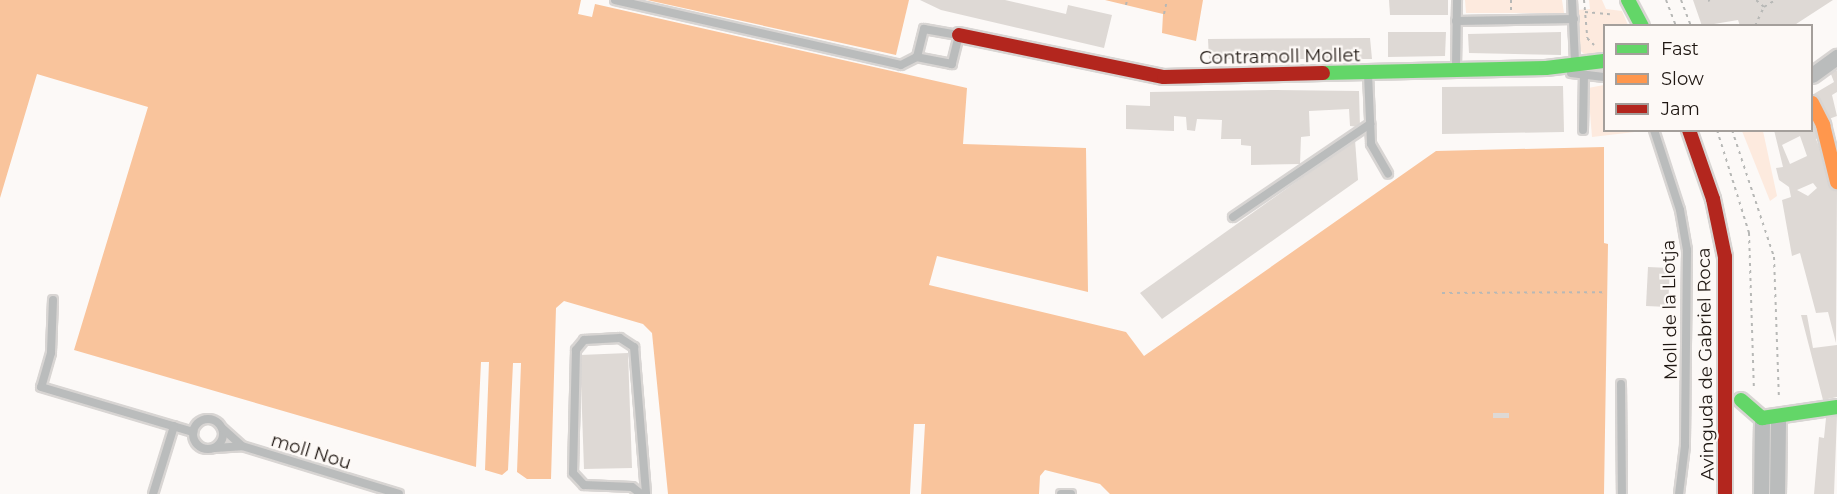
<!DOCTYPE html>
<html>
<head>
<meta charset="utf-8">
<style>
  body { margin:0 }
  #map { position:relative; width:1837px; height:494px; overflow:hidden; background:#fcf9f7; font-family:Montserrat,sans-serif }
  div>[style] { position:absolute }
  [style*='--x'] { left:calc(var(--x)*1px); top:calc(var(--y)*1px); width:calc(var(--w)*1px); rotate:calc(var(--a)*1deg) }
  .green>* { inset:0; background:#fdeade }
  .water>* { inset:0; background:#f9c49c }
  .building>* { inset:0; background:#ded9d5 }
  .path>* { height:2px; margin-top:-1px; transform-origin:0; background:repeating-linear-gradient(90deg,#b7b8b6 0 3px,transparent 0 7.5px) }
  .roads { filter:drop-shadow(2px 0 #d8d5d3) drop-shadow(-2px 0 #d8d5d3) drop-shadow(0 2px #d8d5d3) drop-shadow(0 -2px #d8d5d3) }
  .lane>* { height:8px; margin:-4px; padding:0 4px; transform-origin:4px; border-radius:4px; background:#babcbc }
  .lane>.ring { margin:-4px; padding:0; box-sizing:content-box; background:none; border:8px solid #babcbc; border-radius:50% }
  .street>* { height:15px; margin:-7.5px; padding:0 7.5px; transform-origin:7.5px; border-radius:7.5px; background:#babcbc }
  .fast>* { height:14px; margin:-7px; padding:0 7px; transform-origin:7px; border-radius:7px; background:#63d668 }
  .slow>* { height:14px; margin:-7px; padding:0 7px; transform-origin:7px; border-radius:7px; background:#ff974d }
  .jam>* { height:14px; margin:-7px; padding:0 7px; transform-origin:7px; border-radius:7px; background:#b3261e }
  span { translate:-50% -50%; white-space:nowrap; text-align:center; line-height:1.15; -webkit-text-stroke:4.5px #fdf9f6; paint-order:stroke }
  .street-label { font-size:18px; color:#1f1712 }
  .legend { position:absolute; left:1603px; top:24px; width:210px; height:108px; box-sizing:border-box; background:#fdf9f6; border:2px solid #a49f9b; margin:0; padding:8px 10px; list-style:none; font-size:18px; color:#1f1712 }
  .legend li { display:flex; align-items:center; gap:12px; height:30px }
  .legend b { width:30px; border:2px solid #a49f9b }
</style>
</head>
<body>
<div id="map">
  <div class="green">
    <i style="clip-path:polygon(1465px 0,1562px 0,1564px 13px,1466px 13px)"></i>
    <i style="clip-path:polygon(1589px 0,1602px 0,1606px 9px,1622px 11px,1628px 25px,1604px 26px,1604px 56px,1588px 58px,1579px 49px,1577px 10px,1590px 9px)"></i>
    <i style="clip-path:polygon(1604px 85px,1604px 130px,1643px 131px,1592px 137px,1588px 88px)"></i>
    <i style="clip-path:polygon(1742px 131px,1763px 131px,1777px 196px,1770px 201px)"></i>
  </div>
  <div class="water">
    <i style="clip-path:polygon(0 0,581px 0,578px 14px,592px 17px,595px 4px,967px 88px,963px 144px,1086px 148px,1088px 292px,937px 256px,929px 285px,1126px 332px,1144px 356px,1436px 151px,1604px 147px,1604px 243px,1608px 244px,1604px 494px,1110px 494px,1100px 484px,1045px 470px,1040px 476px,1039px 494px,921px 494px,925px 424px,914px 424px,910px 494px,668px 494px,652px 333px,643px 324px,564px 301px,556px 308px,551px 479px,527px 479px,517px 472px,521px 363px,513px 363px,508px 470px,502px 475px,485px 470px,489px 362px,481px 362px,476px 467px,74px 350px,148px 107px,37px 74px,0 198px)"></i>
    <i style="clip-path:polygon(647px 0,909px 0,896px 55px)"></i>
    <i style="clip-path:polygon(1105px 0,1203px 0,1196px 41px,1162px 33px,1163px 14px)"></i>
  </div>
  <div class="building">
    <i style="clip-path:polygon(920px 0,1005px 0,1066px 14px,1068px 5px,1112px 15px,1104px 48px,941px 10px)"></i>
    <i style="clip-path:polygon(1389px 0,1448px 0,1448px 15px,1390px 15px)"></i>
    <i style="clip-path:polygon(1693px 0,1833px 0,1793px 26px,1740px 26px,1738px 20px,1702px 26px)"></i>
    <i style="clip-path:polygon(1388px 32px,1446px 32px,1445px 56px,1388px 57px)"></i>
    <i style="clip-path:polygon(1561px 32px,1561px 55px,1469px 53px,1468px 34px)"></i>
    <i style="clip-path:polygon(1370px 38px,1372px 59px,1209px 59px,1208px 39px)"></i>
    <i style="clip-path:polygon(1829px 69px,1837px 71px,1837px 92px,1832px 95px,1837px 116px,1826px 120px,1812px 95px,1834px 82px)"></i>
    <i style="clip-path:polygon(1563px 86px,1564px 132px,1442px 134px,1442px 87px)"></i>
    <i style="clip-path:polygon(1276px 90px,1359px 91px,1360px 127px,1350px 126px,1349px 109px,1309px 111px,1310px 136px,1301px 137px,1300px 164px,1251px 165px,1251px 146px,1241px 145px,1241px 139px,1221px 139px,1222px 120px,1197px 119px,1195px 131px,1187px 130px,1186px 117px,1174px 116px,1174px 131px,1126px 129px,1126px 105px,1150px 106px,1150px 92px)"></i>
    <i style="clip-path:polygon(evenodd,1812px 115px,1820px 137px,1816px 139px,1837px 191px,1836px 343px,1828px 312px,1816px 313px,1800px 253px,1792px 256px,1782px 200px,1791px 197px,1789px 187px,1779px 180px,1776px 168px,1783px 167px,1774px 130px,1812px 130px,1812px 115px,1800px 136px,1807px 156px,1790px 164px,1782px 145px,1800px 136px,1812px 115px,1813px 183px,1817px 188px,1808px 196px,1797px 190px,1813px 183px)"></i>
    <i style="clip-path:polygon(1355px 140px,1358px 180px,1162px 319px,1140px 293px)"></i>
    <i style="clip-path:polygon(1648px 267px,1670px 268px,1668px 307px,1646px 306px)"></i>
    <i style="clip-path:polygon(1801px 315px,1807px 315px,1813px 348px,1837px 345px,1837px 397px,1823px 400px)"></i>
    <i style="clip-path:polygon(628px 353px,632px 468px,584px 469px,580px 355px)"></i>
    <i style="clip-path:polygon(1493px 413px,1509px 413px,1509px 418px,1493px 418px)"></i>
    <i style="clip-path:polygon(1837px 416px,1834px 494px,1814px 494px,1819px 437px,1824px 438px,1826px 418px)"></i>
  </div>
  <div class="path">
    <i style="--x:1511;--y:0;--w:11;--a:90"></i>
    <i style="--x:1584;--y:0;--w:38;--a:85"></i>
    <i style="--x:1587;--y:38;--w:10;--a:45"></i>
    <i style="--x:1666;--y:0;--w:28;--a:69"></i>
    <i style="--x:1681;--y:0;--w:28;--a:69"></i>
    <i style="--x:1756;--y:0;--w:11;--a:41"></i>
    <i style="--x:1764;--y:7;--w:13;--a:-32"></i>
    <i style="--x:1708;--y:1;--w:2;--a:-27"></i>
    <i style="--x:1126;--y:5;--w:5;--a:-79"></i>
    <i style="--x:1585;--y:12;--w:25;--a:5"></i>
    <i style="--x:1164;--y:14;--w:14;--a:-78"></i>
    <i style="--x:1755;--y:26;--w:21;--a:-65"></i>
    <i style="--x:1717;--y:130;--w:108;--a:72.7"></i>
    <i style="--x:1749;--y:233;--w:156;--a:88.2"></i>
    <i style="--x:1732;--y:130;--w:134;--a:71.7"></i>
    <i style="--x:1774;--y:257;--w:141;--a:88"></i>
    <i style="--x:1442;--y:293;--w:165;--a:-0.3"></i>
  </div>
  <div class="roads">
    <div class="lane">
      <i style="--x:615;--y:0;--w:293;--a:12.8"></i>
      <i style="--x:901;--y:65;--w:18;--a:-27"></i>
      <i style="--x:1572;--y:0;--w:62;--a:87.2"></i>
      <i style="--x:1456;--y:21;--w:118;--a:-1"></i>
      <i style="--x:924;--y:29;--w:36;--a:10"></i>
      <i style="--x:959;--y:35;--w:30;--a:104"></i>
      <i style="--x:952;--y:64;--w:36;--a:-169"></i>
      <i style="--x:917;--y:57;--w:29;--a:-76"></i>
      <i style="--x:1456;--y:67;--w:67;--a:-89.1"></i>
      <i style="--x:1571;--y:73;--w:33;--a:7"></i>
      <i style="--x:1368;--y:74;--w:70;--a:87.5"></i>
      <i style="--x:1371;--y:144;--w:34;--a:60"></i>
      <i style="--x:1583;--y:130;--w:55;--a:-89"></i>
      <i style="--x:1654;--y:130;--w:84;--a:72"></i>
      <i style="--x:1680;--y:210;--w:41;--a:80.1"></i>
      <i style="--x:1687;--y:250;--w:196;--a:90.6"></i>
      <i style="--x:1685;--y:446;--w:48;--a:97.1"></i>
      <i style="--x:1233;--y:217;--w:166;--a:-34.2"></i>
      <i style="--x:53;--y:300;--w:53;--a:92.2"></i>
      <i style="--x:51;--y:353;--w:35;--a:106"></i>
      <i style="--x:41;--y:387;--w:159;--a:16.5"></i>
      <i style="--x:1621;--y:384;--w:110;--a:89.5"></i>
      <i class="ring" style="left:193px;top:419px;width:22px;height:22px"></i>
      <i style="--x:222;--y:428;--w:27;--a:42"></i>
      <i style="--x:242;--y:446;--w:164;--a:17"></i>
      <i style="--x:215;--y:448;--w:26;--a:-4"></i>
      <i style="--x:153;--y:494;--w:71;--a:-72.8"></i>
      <i style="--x:641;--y:494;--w:11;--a:-142"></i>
      <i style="--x:632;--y:487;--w:48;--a:-177.6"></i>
      <i style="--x:584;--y:485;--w:16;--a:-133"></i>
      <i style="--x:573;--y:473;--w:123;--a:-88.6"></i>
      <i style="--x:576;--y:350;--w:13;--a:-51"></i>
      <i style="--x:584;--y:340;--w:36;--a:-3"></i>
      <i style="--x:620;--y:338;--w:17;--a:33"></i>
      <i style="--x:634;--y:347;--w:147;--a:85.3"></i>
      <i style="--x:1061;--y:494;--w:10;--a:0"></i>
    </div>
    <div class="street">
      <i style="--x:1812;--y:75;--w:31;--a:-36"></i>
      <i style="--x:1761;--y:494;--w:76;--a:-89.2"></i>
      <i style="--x:1777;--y:494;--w:75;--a:-89.2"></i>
    </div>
    <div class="fast">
      <i style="--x:1628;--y:0;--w:30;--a:62"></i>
      <i style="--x:1323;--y:73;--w:223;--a:-1.3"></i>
      <i style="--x:1546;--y:68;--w:58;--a:-6.9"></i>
      <i style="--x:1741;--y:400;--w:28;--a:41"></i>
      <i style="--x:1762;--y:418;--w:76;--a:-8.3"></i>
    </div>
    <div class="slow">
      <i style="--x:1812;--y:103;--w:25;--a:63"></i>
      <i style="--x:1823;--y:125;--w:59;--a:76.2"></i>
    </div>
    <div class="jam">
      <i style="--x:959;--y:35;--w:209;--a:11.6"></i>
      <i style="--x:1164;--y:77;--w:159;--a:-1.4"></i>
      <i style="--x:1689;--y:130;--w:73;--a:70.8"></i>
      <i style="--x:1713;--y:199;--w:59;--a:78.3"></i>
      <i style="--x:1725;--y:257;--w:237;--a:90"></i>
    </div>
  </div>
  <div class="street-label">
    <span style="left:1280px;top:57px;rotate:-1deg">Contramoll Mollet</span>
    <span style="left:1670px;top:310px;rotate:-91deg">Moll de la Llotja</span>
    <span style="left:1706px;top:364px;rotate:-91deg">Avinguda de Gabriel Roca</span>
    <span style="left:311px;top:452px;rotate:17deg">moll Nou</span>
  </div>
  <ul class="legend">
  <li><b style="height:8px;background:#63d668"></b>Fast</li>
  <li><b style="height:8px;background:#ff974d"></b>Slow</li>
  <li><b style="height:8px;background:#b3261e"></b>Jam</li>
  </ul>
</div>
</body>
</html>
